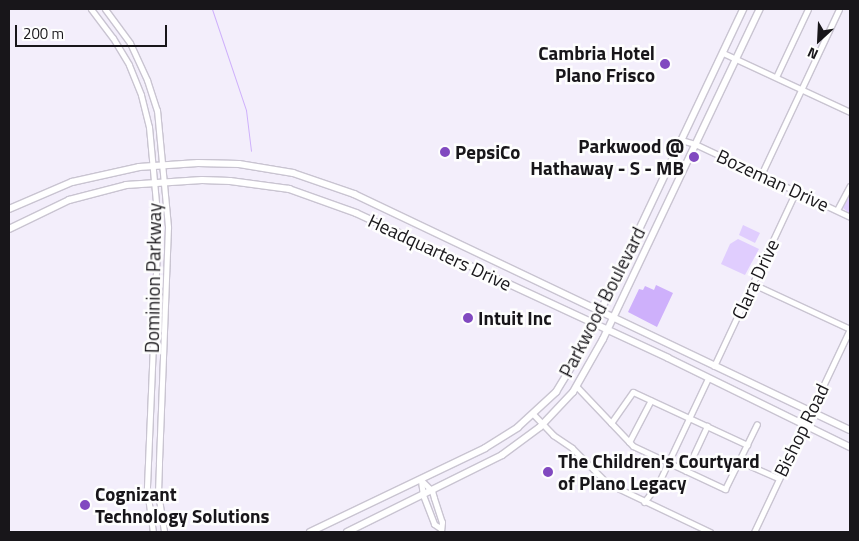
<!DOCTYPE html>
<html>
<head>
<meta charset="utf-8">
<style>
  body { margin:0 }
  #map { position:relative; width:859px; height:541px; overflow:hidden; background:#f3eefb; font-family:"Titillium Web",sans-serif }
  div>[style] { position:absolute }
  [style*='--x'] { left:calc(var(--x)*1px); top:calc(var(--y)*1px); width:calc(var(--w)*1px); rotate:calc(var(--a)*1deg) }
  .green>* { inset:0; background:#e0cdfe }
  .water>* { inset:0; background:#ceb0fb }
  .stream>* { height:1px; margin:-0.5px; padding:0 0.5px; transform-origin:0.5px; border-radius:0.5px; background:#ceb0fb }
  .roads { filter:drop-shadow(1px 0 #c9c4d1) drop-shadow(-1px 0 #c9c4d1) drop-shadow(0 1px #c9c4d1) drop-shadow(0 -1px #c9c4d1) }
  .minor>* { height:5px; margin:-2.5px; padding:0 2.5px; transform-origin:2.5px; border-radius:2.5px; background:#fff }
  .major>* { height:6px; margin:-3px; padding:0 3px; transform-origin:3px; border-radius:3px; background:#fff }
  .dots>* { width:14px; height:14px; translate:-50% -50%; box-sizing:border-box; border:2px solid #fefefe; border-radius:50% }
  span { translate:-50% -50%; white-space:nowrap; text-align:center; line-height:1.15; -webkit-text-stroke:5px #fefefe; paint-order:stroke }
  .poi-label { font-size:19px; color:#18161a; font-weight:700 }
  .right { translate:-100% -50%; text-align:right }
  .left { translate:0 -50%; text-align:left }
  .street-label { font-size:19px; color:#18161a }
  .frame { position:absolute; inset:0; border:10px solid #18161a; pointer-events:none }
  .north { position:absolute; left:794px; top:15px; width:50px; height:50px; -webkit-text-stroke:4px #fefefe; paint-order:stroke; rotate:205deg; font-size:14px; font-weight:700; line-height:20px; text-align:center; color:#18161a }
  .north::after { content:''; display:block; margin:auto; width:18px; height:22px; background:#18161a; clip-path:polygon(50% 0,100% 100%,50% 72%,0 100%) }
  .scale { position:absolute; left:15px; top:25px; width:152px; height:22px; box-sizing:border-box; border:2px solid #18161a; border-top:0; padding-left:6px; font-size:15px; line-height:18px; white-space:nowrap; color:#18161a; -webkit-text-stroke:4px #fefefe; paint-order:stroke }
</style>
</head>
<body>
<div id="map">
  <div class="green">
    <i style="clip-path:polygon(850px 190px,850px 214px,843px 208px)"></i>
    <i style="clip-path:polygon(743px 225px,760px 233px,755px 243px,739px 235px)"></i>
    <i style="clip-path:polygon(738px 239px,759px 249px,745px 275px,721px 264px,730px 244px)"></i>
  </div>
  <div class="water">
    <i style="clip-path:polygon(656px 285px,673px 293px,657px 327px,628px 312px,639px 289px,643px 290px,645px 286px,654px 290px)"></i>
  </div>
  <div class="stream">
    <i style="--x:212;--y:9;--w:107;--a:71.4"></i>
    <i style="--x:246;--y:110;--w:41;--a:83"></i>
  </div>
  <div class="roads">
    <div class="minor">
      <i style="--x:91;--y:9;--w:36;--a:53"></i>
      <i style="--x:113;--y:38;--w:31;--a:59"></i>
      <i style="--x:129;--y:65;--w:32;--a:68"></i>
      <i style="--x:141;--y:95;--w:33;--a:76"></i>
      <i style="--x:149;--y:127;--w:97;--a:84.7"></i>
      <i style="--x:158;--y:224;--w:266;--a:92.4"></i>
      <i style="--x:147;--y:490;--w:42;--a:81.9"></i>
      <i style="--x:105;--y:9;--w:42;--a:53.7"></i>
      <i style="--x:130;--y:43;--w:41;--a:65.3"></i>
      <i style="--x:147;--y:80;--w:32;--a:72"></i>
      <i style="--x:157;--y:110;--w:118;--a:84.6"></i>
      <i style="--x:168;--y:227;--w:237;--a:92.2"></i>
      <i style="--x:159;--y:464;--w:29;--a:92"></i>
      <i style="--x:158;--y:493;--w:39;--a:81"></i>
      <i style="--x:723;--y:53;--w:140;--a:24.9"></i>
      <i style="--x:776;--y:77;--w:75;--a:-64.8"></i>
      <i style="--x:681;--y:140;--w:15;--a:16"></i>
      <i style="--x:695;--y:144;--w:171;--a:25.2"></i>
      <i style="--x:761;--y:175;--w:183;--a:-64.8"></i>
      <i style="--x:837;--y:210;--w:27;--a:-62"></i>
      <i style="--x:753;--y:284;--w:107;--a:24.9"></i>
      <i style="--x:714;--y:366;--w:193;--a:-64.9"></i>
      <i style="--x:577;--y:387;--w:81;--a:46.5"></i>
      <i style="--x:633;--y:446;--w:102;--a:25.1"></i>
      <i style="--x:725;--y:489;--w:72;--a:-63.8"></i>
      <i style="--x:534;--y:415;--w:28;--a:46"></i>
      <i style="--x:553;--y:435;--w:23;--a:34"></i>
      <i style="--x:572;--y:448;--w:49;--a:45"></i>
      <i style="--x:607;--y:483;--w:114;--a:25.4"></i>
      <i style="--x:611;--y:423;--w:38;--a:-55"></i>
      <i style="--x:633;--y:392;--w:126;--a:24.9"></i>
      <i style="--x:629;--y:442;--w:47;--a:-62.4"></i>
      <i style="--x:739;--y:461;--w:43;--a:23.6"></i>
      <i style="--x:686;--y:471;--w:50;--a:-65"></i>
      <i style="--x:421;--y:480;--w:16;--a:45"></i>
      <i style="--x:432;--y:491;--w:7;--a:74"></i>
      <i style="--x:434;--y:498;--w:25;--a:72"></i>
      <i style="--x:442;--y:522;--w:10;--a:96"></i>
      <i style="--x:421;--y:481;--w:14;--a:82"></i>
      <i style="--x:423;--y:495;--w:31;--a:69"></i>
      <i style="--x:434;--y:524;--w:7;--a:34"></i>
      <i style="--x:644;--y:502;--w:23;--a:-52"></i>
      <i style="--x:658;--y:484;--w:117;--a:-64.7"></i>
      <i style="--x:754;--y:532;--w:225;--a:-64.7"></i>
    </div>
    <div class="major">
      <i style="--x:9;--y:209;--w:69;--a:-23.2"></i>
      <i style="--x:72;--y:182;--w:69;--a:-12.6"></i>
      <i style="--x:139;--y:167;--w:59;--a:-3.9"></i>
      <i style="--x:198;--y:163;--w:41;--a:1.4"></i>
      <i style="--x:239;--y:164;--w:55;--a:9.5"></i>
      <i style="--x:293;--y:173;--w:65;--a:19"></i>
      <i style="--x:354;--y:194;--w:549;--a:25.45"></i>
      <i style="--x:9;--y:229;--w:67;--a:-25.8"></i>
      <i style="--x:69;--y:200;--w:59;--a:-14.7"></i>
      <i style="--x:126;--y:185;--w:76;--a:-3.8"></i>
      <i style="--x:202;--y:180;--w:28;--a:2"></i>
      <i style="--x:230;--y:181;--w:60;--a:7.7"></i>
      <i style="--x:289;--y:189;--w:71;--a:19.7"></i>
      <i style="--x:356;--y:213;--w:344;--a:24.9"></i>
      <i style="--x:668;--y:358;--w:203;--a:26.1"></i>
      <i style="--x:310;--y:532;--w:194;--a:-25.6"></i>
      <i style="--x:485;--y:448;--w:39;--a:-32"></i>
      <i style="--x:518;--y:427;--w:52;--a:-42.6"></i>
      <i style="--x:556;--y:392;--w:54;--a:-58.7"></i>
      <i style="--x:584;--y:346;--w:373;--a:-64.7"></i>
      <i style="--x:347;--y:532;--w:173;--a:-26.4"></i>
      <i style="--x:502;--y:455;--w:47;--a:-36.4"></i>
      <i style="--x:540;--y:427;--w:48;--a:-46.7"></i>
      <i style="--x:573;--y:392;--w:61;--a:-60.5"></i>
      <i style="--x:603;--y:339;--w:365;--a:-64.6"></i>
    </div>
  </div>
  <div class="dots">
    <i style="left:665px;top:64px;background:#8149c0"></i>
    <i style="left:445px;top:152px;background:#8149c0"></i>
    <i style="left:694px;top:157px;background:#8149c0"></i>
    <i style="left:468px;top:318px;background:#8149c0"></i>
    <i style="left:548px;top:472px;background:#8149c0"></i>
    <i style="left:85px;top:505px;background:#8149c0"></i>
  </div>
  <div class="poi-label">
    <span class="right" style="left:655px;top:64px">Cambria Hotel<br>Plano Frisco</span>
    <span class="right" style="left:684px;top:157px">Parkwood @<br>Hathaway - S - MB</span>
    <span class="left" style="left:455px;top:152px">PepsiCo</span>
    <span class="left" style="left:478px;top:318px">Intuit Inc</span>
    <span class="left" style="left:558px;top:472px">The Children's Courtyard<br>of Plano Legacy</span>
    <span class="left" style="left:95px;top:505px">Cognizant<br>Technology Solutions</span>
  </div>
  <div class="street-label">
    <span style="left:773px;top:180px;rotate:25deg">Bozeman Drive</span>
    <span style="left:440px;top:252px;rotate:25deg">Headquarters Drive</span>
    <span style="left:153px;top:278px;rotate:-89deg">Dominion Parkway</span>
    <span style="left:755px;top:279px;rotate:-65deg">Clara Drive</span>
    <span style="left:602px;top:302px;rotate:-63deg">Parkwood Boulevard</span>
    <span style="left:801px;top:430px;rotate:-64deg">Bishop Road</span>
  </div>
  <div class="frame"></div>
  <div class="north">N</div>
  <div class="scale">200 m</div>
</div>
</body>
</html>
